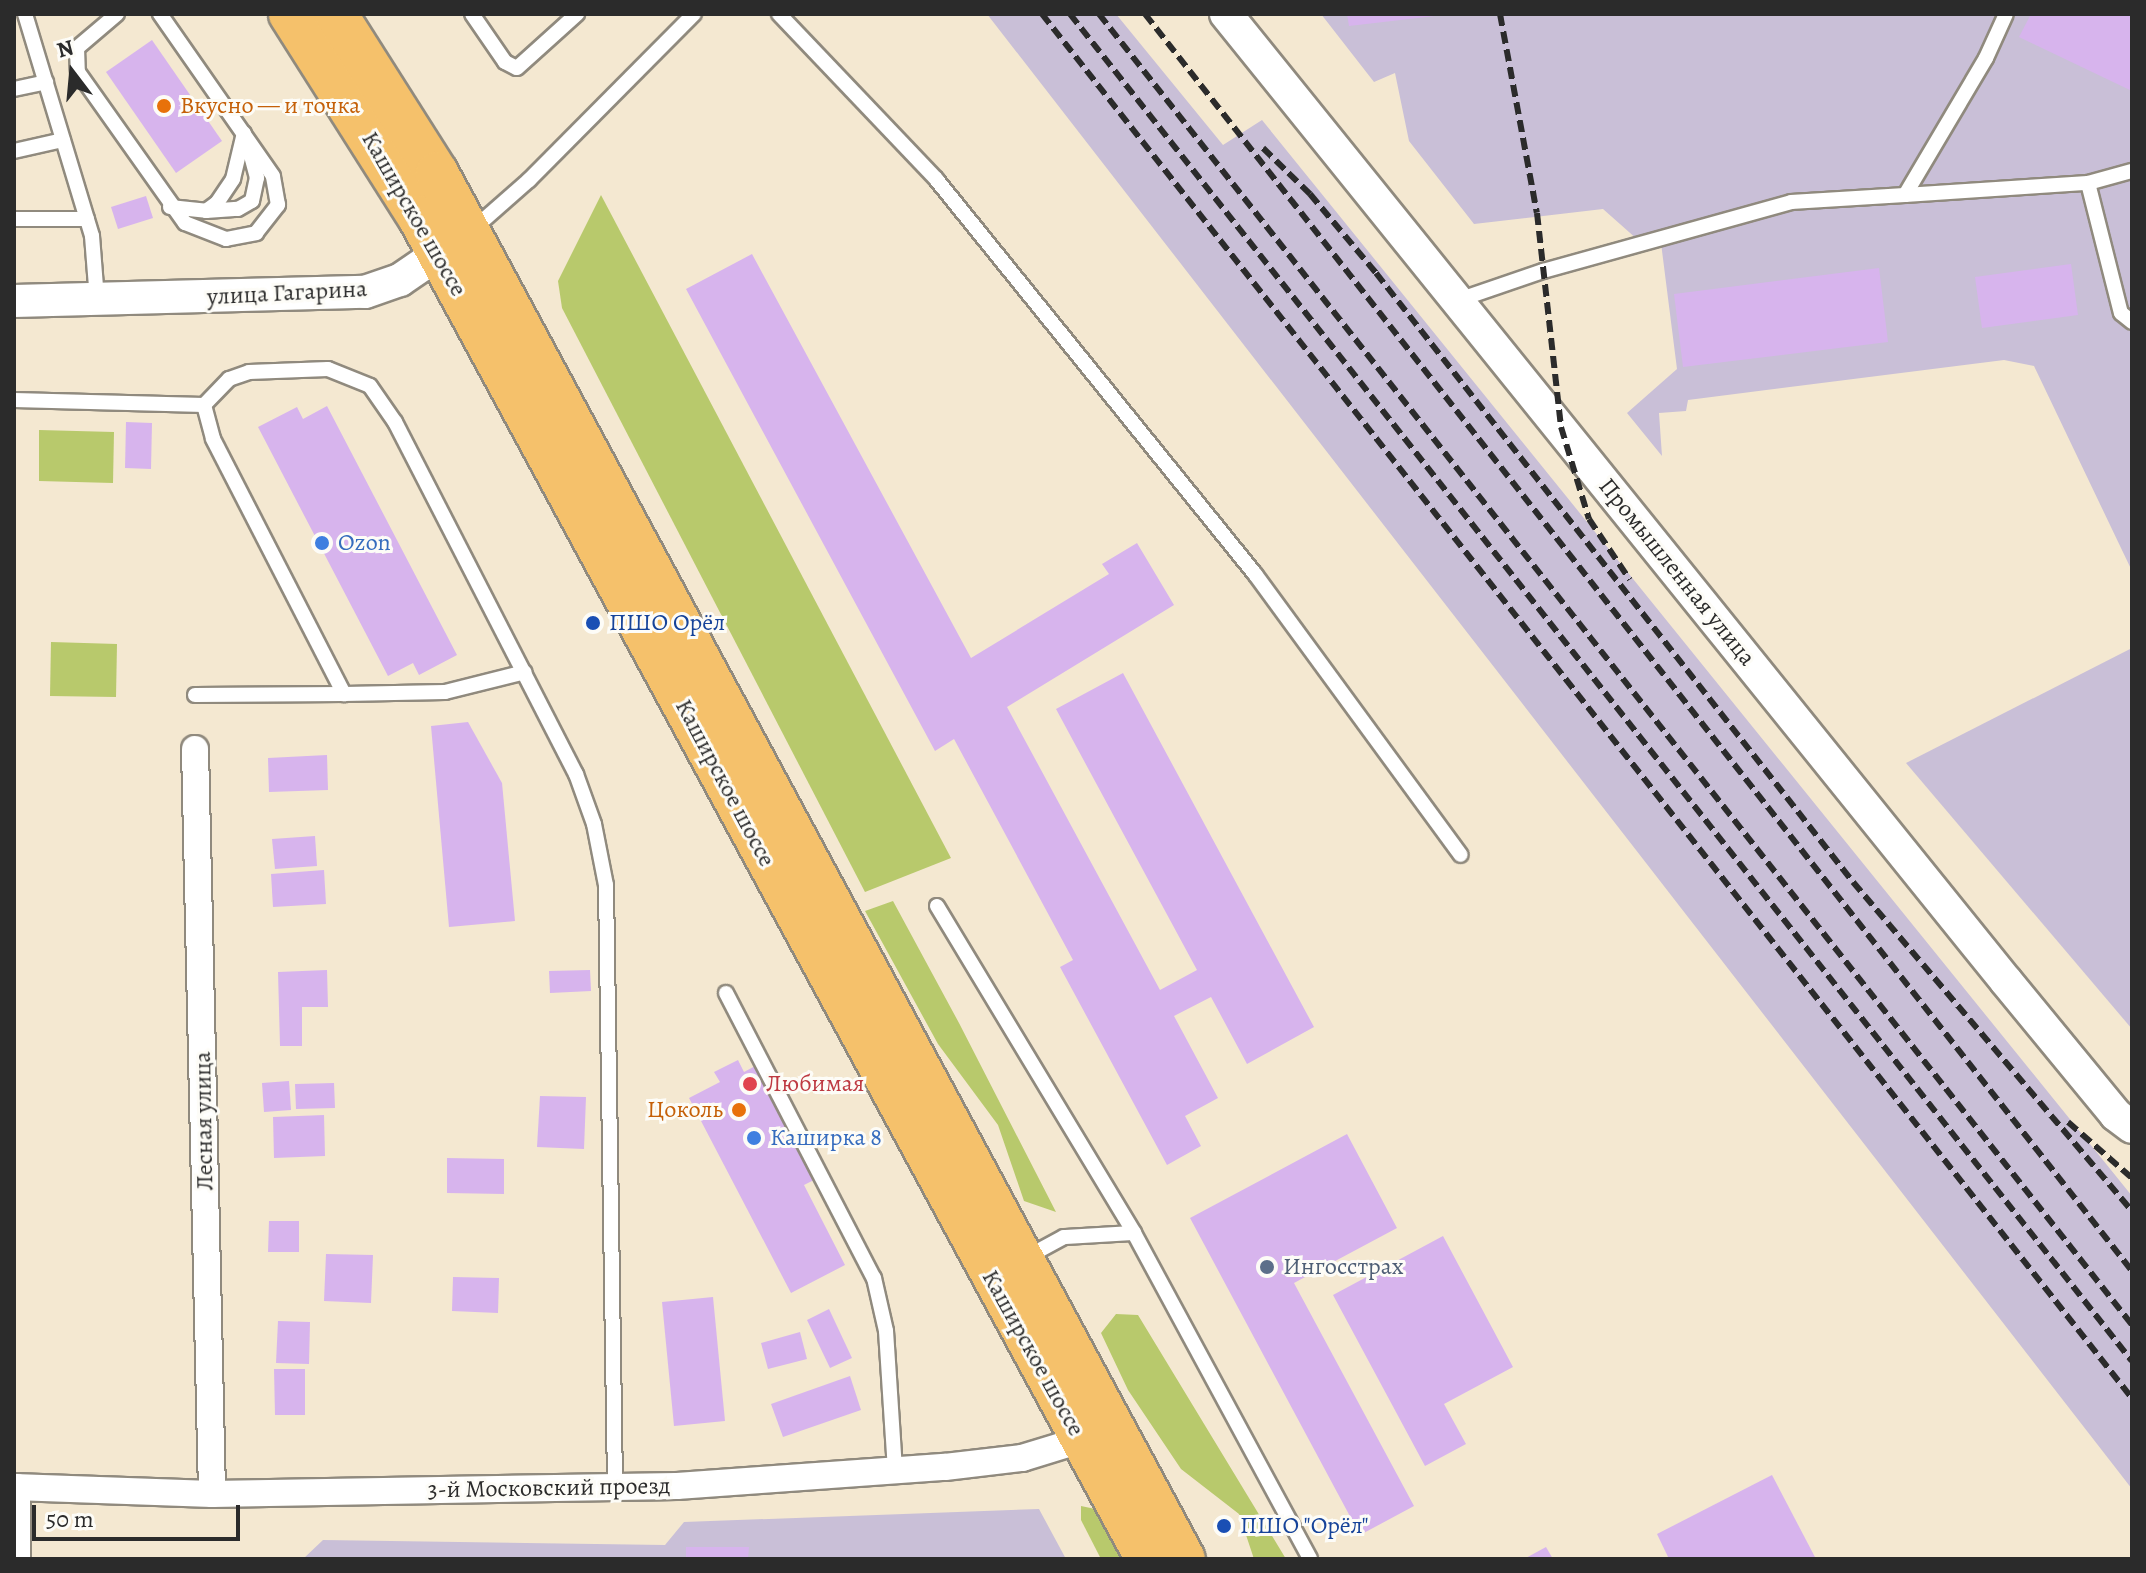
<!DOCTYPE html>
<html>
<head>
<meta charset="utf-8">
<style>
  body { margin:0 }
  #map { position:relative; width:2146px; height:1573px; overflow:hidden; background:#f4e8d1; font-family:Alegreya,serif }
  div>[style] { position:absolute }
  [style*='--x'] { left:calc(var(--x)*1px); top:calc(var(--y)*1px); width:calc(var(--w)*1px); rotate:calc(var(--a)*1deg) }
  .industrial>* { inset:0; background:#c9bfd7 }
  .green>* { inset:0; background:#b8c96c }
  .building>* { inset:0; background:#d7b4ed }
  .roads { filter:drop-shadow(2px 0 #908a7e) drop-shadow(-2px 0 #908a7e) drop-shadow(0 2px #908a7e) drop-shadow(0 -2px #908a7e) }
  .service>* { height:14px; margin:-7px; padding:0 7px; transform-origin:7px; border-radius:7px; background:#fff }
  .minor>* { height:26px; margin:-13px; padding:0 13px; transform-origin:13px; border-radius:13px; background:#fff }
  .tertiary>* { height:32px; margin:-16px; padding:0 16px; transform-origin:16px; border-radius:16px; background:#fff }
  .primary>* { height:42px; margin:-21px; padding:0 21px; transform-origin:21px; border-radius:21px; background:#f5c16b }
  .rail>* { height:6px; margin-top:-3px; transform-origin:0; background:repeating-linear-gradient(90deg,#2b2b2b 0 12px,transparent 0 18px) }
  .dots>* { width:22px; height:22px; translate:-50% -50%; box-sizing:border-box; border:4px solid #fdfcf7; border-radius:50% }
  span { translate:-50% -50%; white-space:nowrap; text-align:center; line-height:1.15; -webkit-text-stroke:6px #fdfcf7; paint-order:stroke }
  .food-label { font-size:24px; color:#c56008 }
  .left { translate:0 -50%; text-align:left }
  .right { translate:-100% -50%; text-align:right }
  .street-label { font-size:24px; color:#2b2b2b }
  .shop-label { font-size:24px; color:#366cbe }
  .transit-label { font-size:24px; color:#164399 }
  .health-label { font-size:24px; color:#be3a42 }
  .service-label { font-size:24px; color:#4e5e75 }
  .frame { position:absolute; inset:0; border:16px solid #2b2b2b; pointer-events:none }
  .north { position:absolute; left:32px; top:32px; width:80px; height:80px; -webkit-text-stroke:6px #fdfcf7; paint-order:stroke; rotate:344deg; font-size:22px; font-weight:700; line-height:32px; text-align:center; color:#2b2b2b }
  .north::after { content:''; display:block; margin:auto; width:28px; height:36px; background:#2b2b2b; clip-path:polygon(50% 0,100% 100%,50% 72%,0 100%) }
  .scale { position:absolute; left:32px; top:1505px; width:208px; height:36px; box-sizing:border-box; border:4px solid #2b2b2b; border-top:0; padding-left:10px; font-size:24px; line-height:28px; white-space:nowrap; color:#2b2b2b; -webkit-text-stroke:6px #fdfcf7; paint-order:stroke }
</style>
</head>
<body>
<div id="map">
  <div class="industrial">
    <i style="clip-path:polygon(987px 14px,1116px 14px,1223px 145px,1262px 120px,2132px 1196px,2132px 1489px)"></i>
    <i style="clip-path:polygon(1321px 14px,2132px 14px,2132px 571px,2034px 366px,2004px 360px,1688px 400px,1686px 411px,1659px 413px,1662px 456px,1627px 413px,1677px 369px,1661px 243px,1638px 240px,1603px 209px,1474px 224px,1409px 141px,1395px 73px,1374px 82px)"></i>
    <i style="clip-path:polygon(2132px 648px,2132px 1029px,1906px 763px)"></i>
    <i style="clip-path:polygon(1039px 1509px,1066px 1559px,303px 1559px,323px 1540px,665px 1545px,684px 1522px)"></i>
  </div>
  <div class="green">
    <i style="clip-path:polygon(601px 195px,951px 858px,865px 892px,562px 308px,558px 281px)"></i>
    <i style="clip-path:polygon(39px 430px,114px 432px,113px 483px,39px 481px)"></i>
    <i style="clip-path:polygon(51px 642px,117px 644px,116px 697px,50px 696px)"></i>
    <i style="clip-path:polygon(893px 901px,959px 1023px,1056px 1212px,1024px 1201px,998px 1125px,938px 1044px,865px 911px)"></i>
    <i style="clip-path:polygon(1116px 1314px,1138px 1315px,1286px 1559px,1254px 1559px,1239px 1514px,1181px 1469px,1128px 1390px,1101px 1333px)"></i>
    <i style="clip-path:polygon(1081px 1506px,1100px 1510px,1132px 1559px,1101px 1559px,1081px 1520px)"></i>
  </div>
  <div class="building">
    <i style="clip-path:polygon(1347px 14px,1435px 14px,1435px 16px,1349px 26px)"></i>
    <i style="clip-path:polygon(2031px 14px,2132px 14px,2132px 91px,2019px 37px)"></i>
    <i style="clip-path:polygon(152px 40px,222px 141px,176px 173px,106px 72px)"></i>
    <i style="clip-path:polygon(146px 196px,153px 218px,118px 229px,111px 207px)"></i>
    <i style="clip-path:polygon(752px 254px,971px 658px,1109px 574px,1102px 564px,1137px 543px,1174px 605px,1007px 707px,1160px 990px,1197px 970px,1056px 709px,1123px 673px,1314px 1027px,1247px 1064px,1211px 997px,1174px 1016px,1218px 1098px,1185px 1116px,1201px 1146px,1167px 1165px,1060px 967px,1073px 960px,954px 739px,935px 751px,686px 289px)"></i>
    <i style="clip-path:polygon(2071px 264px,2078px 315px,1982px 328px,1975px 277px)"></i>
    <i style="clip-path:polygon(1879px 268px,1888px 342px,1683px 367px,1674px 294px)"></i>
    <i style="clip-path:polygon(327px 406px,457px 655px,419px 675px,413px 663px,388px 676px,258px 427px,297px 407px,303px 419px)"></i>
    <i style="clip-path:polygon(126px 422px,152px 423px,151px 469px,125px 468px)"></i>
    <i style="clip-path:polygon(468px 722px,502px 783px,515px 921px,449px 927px,431px 726px)"></i>
    <i style="clip-path:polygon(327px 755px,328px 790px,269px 792px,268px 758px)"></i>
    <i style="clip-path:polygon(315px 836px,317px 866px,275px 869px,272px 839px)"></i>
    <i style="clip-path:polygon(324px 870px,326px 904px,273px 907px,271px 874px)"></i>
    <i style="clip-path:polygon(327px 970px,328px 1007px,302px 1007px,302px 1046px,280px 1046px,278px 972px)"></i>
    <i style="clip-path:polygon(590px 970px,591px 991px,550px 993px,549px 971px)"></i>
    <i style="clip-path:polygon(738px 1060px,744px 1072px,759px 1064px,818px 1178px,804px 1185px,845px 1265px,791px 1293px,689px 1098px,720px 1082px,714px 1072px)"></i>
    <i style="clip-path:polygon(289px 1081px,291px 1110px,264px 1112px,262px 1083px)"></i>
    <i style="clip-path:polygon(334px 1083px,335px 1108px,296px 1109px,295px 1084px)"></i>
    <i style="clip-path:polygon(540px 1096px,586px 1097px,584px 1149px,537px 1147px)"></i>
    <i style="clip-path:polygon(324px 1115px,325px 1156px,274px 1158px,273px 1117px)"></i>
    <i style="clip-path:polygon(1347px 1134px,1397px 1228px,1294px 1283px,1414px 1506px,1360px 1535px,1190px 1218px)"></i>
    <i style="clip-path:polygon(447px 1158px,504px 1159px,504px 1194px,447px 1193px)"></i>
    <i style="clip-path:polygon(269px 1221px,299px 1221px,299px 1252px,268px 1252px)"></i>
    <i style="clip-path:polygon(1443px 1236px,1513px 1367px,1444px 1404px,1466px 1444px,1425px 1466px,1333px 1295px)"></i>
    <i style="clip-path:polygon(326px 1254px,373px 1255px,371px 1303px,324px 1301px)"></i>
    <i style="clip-path:polygon(453px 1277px,499px 1278px,498px 1313px,452px 1311px)"></i>
    <i style="clip-path:polygon(713px 1297px,725px 1421px,674px 1426px,662px 1302px)"></i>
    <i style="clip-path:polygon(829px 1309px,852px 1358px,830px 1368px,807px 1320px)"></i>
    <i style="clip-path:polygon(278px 1321px,310px 1322px,309px 1364px,276px 1363px)"></i>
    <i style="clip-path:polygon(800px 1332px,807px 1359px,768px 1369px,761px 1343px)"></i>
    <i style="clip-path:polygon(274px 1369px,305px 1369px,305px 1415px,275px 1415px)"></i>
    <i style="clip-path:polygon(850px 1376px,861px 1410px,783px 1437px,771px 1404px)"></i>
    <i style="clip-path:polygon(1772px 1475px,1816px 1559px,1669px 1559px,1657px 1534px)"></i>
    <i style="clip-path:polygon(686px 1547px,749px 1547px,748px 1559px,686px 1559px)"></i>
    <i style="clip-path:polygon(1546px 1547px,1553px 1559px,1524px 1559px)"></i>
  </div>
  <div class="roads">
    <div class="service">
      <i style="--x:25;--y:14;--w:232;--a:73.2"></i>
      <i style="--x:92;--y:236;--w:63;--a:85.5"></i>
      <i style="--x:117;--y:14;--w:52;--a:139.6"></i>
      <i style="--x:77;--y:48;--w:24;--a:88"></i>
      <i style="--x:78;--y:72;--w:185;--a:54.7"></i>
      <i style="--x:185;--y:223;--w:44;--a:21.3"></i>
      <i style="--x:226;--y:239;--w:31;--a:-11"></i>
      <i style="--x:256;--y:233;--w:36;--a:-52"></i>
      <i style="--x:278;--y:205;--w:29;--a:-100"></i>
      <i style="--x:273;--y:176;--w:198;--a:-124.9"></i>
      <i style="--x:472;--y:14;--w:58;--a:55.5"></i>
      <i style="--x:505;--y:62;--w:13;--a:27"></i>
      <i style="--x:517;--y:68;--w:81;--a:-42"></i>
      <i style="--x:779;--y:14;--w:228;--a:46.4"></i>
      <i style="--x:936;--y:179;--w:508;--a:51.08"></i>
      <i style="--x:1255;--y:574;--w:348;--a:53.8"></i>
      <i style="--x:14;--y:89;--w:33;--a:-12"></i>
      <i style="--x:14;--y:151;--w:50;--a:-12.7"></i>
      <i style="--x:2088;--y:183;--w:134;--a:75.8"></i>
      <i style="--x:2121;--y:313;--w:14;--a:39"></i>
      <i style="--x:1905;--y:195;--w:183;--a:-3.8"></i>
      <i style="--x:2088;--y:183;--w:46;--a:-15.3"></i>
      <i style="--x:170;--y:207;--w:36;--a:6"></i>
      <i style="--x:206;--y:211;--w:14;--a:-36"></i>
      <i style="--x:217;--y:203;--w:29;--a:-56"></i>
      <i style="--x:233;--y:179;--w:47;--a:-76.6"></i>
      <i style="--x:206;--y:211;--w:32;--a:-4"></i>
      <i style="--x:238;--y:209;--w:16;--a:-30"></i>
      <i style="--x:252;--y:201;--w:24;--a:-78"></i>
      <i style="--x:257;--y:178;--w:30;--a:-105"></i>
      <i style="--x:14;--y:219;--w:73;--a:0"></i>
      <i style="--x:471;--y:231;--w:77;--a:-41.3"></i>
      <i style="--x:529;--y:180;--w:234;--a:-45.2"></i>
      <i style="--x:1458;--y:300;--w:90;--a:-18.8"></i>
      <i style="--x:1543;--y:271;--w:257;--a:-15.5"></i>
      <i style="--x:1791;--y:202;--w:114;--a:-3.5"></i>
      <i style="--x:1905;--y:195;--w:159;--a:-59.4"></i>
      <i style="--x:1986;--y:58;--w:48;--a:-65.6"></i>
      <i style="--x:14;--y:400;--w:190;--a:1.5"></i>
      <i style="--x:204;--y:405;--w:36;--a:-46"></i>
      <i style="--x:229;--y:379;--w:21;--a:-19"></i>
      <i style="--x:249;--y:372;--w:79;--a:-2.2"></i>
      <i style="--x:328;--y:369;--w:45;--a:22"></i>
      <i style="--x:370;--y:386;--w:44;--a:55.2"></i>
      <i style="--x:395;--y:422;--w:396;--a:62.8"></i>
      <i style="--x:576;--y:774;--w:53;--a:70.2"></i>
      <i style="--x:594;--y:824;--w:62;--a:78.9"></i>
      <i style="--x:606;--y:885;--w:603;--a:89.14"></i>
      <i style="--x:204;--y:405;--w:35;--a:75"></i>
      <i style="--x:213;--y:439;--w:287;--a:62.8"></i>
      <i style="--x:344;--y:694;--w:101;--a:-1.1"></i>
      <i style="--x:445;--y:692;--w:82;--a:-14"></i>
      <i style="--x:195;--y:695;--w:149;--a:-0.4"></i>
      <i style="--x:937;--y:906;--w:382;--a:58.9"></i>
      <i style="--x:1134;--y:1233;--w:370;--a:61.6"></i>
      <i style="--x:726;--y:993;--w:321;--a:62.6"></i>
      <i style="--x:874;--y:1278;--w:54;--a:77.2"></i>
      <i style="--x:886;--y:1331;--w:140;--a:86.3"></i>
      <i style="--x:1027;--y:1257;--w:42;--a:-28.4"></i>
      <i style="--x:1064;--y:1237;--w:70;--a:-3.3"></i>
    </div>
    <div class="minor">
      <i style="--x:195;--y:749;--w:745;--a:88.69"></i>
      <i style="--x:14;--y:1487;--w:198;--a:2"></i>
      <i style="--x:212;--y:1494;--w:465;--a:-1"></i>
      <i style="--x:677;--y:1486;--w:269;--a:-4.1"></i>
      <i style="--x:945;--y:1467;--w:78;--a:-6.7"></i>
      <i style="--x:1022;--y:1458;--w:62;--a:-17"></i>
      <i style="--x:17;--y:1487;--w:72;--a:90"></i>
    </div>
    <div class="tertiary">
      <i style="--x:1226;--y:14;--w:1242;--a:51.11"></i>
      <i style="--x:2006;--y:981;--w:173;--a:50.6"></i>
      <i style="--x:2116;--y:1115;--w:20;--a:37"></i>
      <i style="--x:14;--y:301;--w:351;--a:-1.5"></i>
      <i style="--x:365;--y:292;--w:37;--a:-19"></i>
      <i style="--x:400;--y:280;--w:69;--a:-34.4"></i>
    </div>
    <div class="primary">
      <i style="--x:290;--y:14;--w:241;--a:57.6"></i>
      <i style="--x:419;--y:217;--w:1527;--a:61.52"></i>
      <i style="--x:336;--y:14;--w:188;--a:57.6"></i>
      <i style="--x:437;--y:173;--w:1574;--a:61.68"></i>
    </div>
  </div>
  <div class="rail">
    <i style="--x:1042;--y:14;--w:1762;--a:51.78"></i>
    <i style="--x:1070;--y:14;--w:1715;--a:51.75"></i>
    <i style="--x:1099;--y:14;--w:1669;--a:51.76"></i>
    <i style="--x:1145;--y:14;--w:1598;--a:51.86"></i>
    <i style="--x:1500;--y:14;--w:202;--a:79.5"></i>
    <i style="--x:1537;--y:213;--w:215;--a:83.6"></i>
    <i style="--x:1561;--y:427;--w:96;--a:73.1"></i>
    <i style="--x:1589;--y:519;--w:73;--a:56.1"></i>
    <i style="--x:1263;--y:148;--w:66;--a:44.4"></i>
    <i style="--x:1310;--y:194;--w:103;--a:50.1"></i>
    <i style="--x:1376;--y:273;--w:774;--a:51.93"></i>
    <i style="--x:1853;--y:882;--w:431;--a:49.7"></i>
    <i style="--x:2068;--y:1122;--w:85;--a:41.2"></i>
  </div>
  <div class="dots">
    <i style="left:164px;top:106px;background:#e8710a"></i>
    <i style="left:322px;top:543px;background:#3f7fe0"></i>
    <i style="left:593px;top:623px;background:#1a4fb4"></i>
    <i style="left:750px;top:1084px;background:#e0444e"></i>
    <i style="left:739px;top:1110px;background:#e8710a"></i>
    <i style="left:754px;top:1138px;background:#3f7fe0"></i>
    <i style="left:1267px;top:1267px;background:#5c6f8a"></i>
    <i style="left:1224px;top:1526px;background:#1a4fb4"></i>
  </div>
  <div class="food-label">
    <span class="left" style="left:180px;top:106px">Вкусно — и точка</span>
    <span class="right" style="left:723px;top:1110px">Цоколь</span>
  </div>
  <div class="street-label">
    <span style="left:414px;top:214px;rotate:60deg">Каширское шоссе</span>
    <span style="left:287px;top:293px;rotate:-3deg">улица Гагарина</span>
    <span style="left:1677px;top:572px;rotate:51deg">Промышленная улица</span>
    <span style="left:725px;top:783px;rotate:62deg">Каширское шоссе</span>
    <span style="left:204px;top:1121px;rotate:-91deg">Лесная улица</span>
    <span style="left:1033px;top:1353px;rotate:61deg">Каширское шоссе</span>
    <span style="left:549px;top:1488px;rotate:-1deg">3-й Московский проезд</span>
  </div>
  <div class="shop-label">
    <span class="left" style="left:338px;top:543px">Ozon</span>
    <span class="left" style="left:770px;top:1138px">Каширка 8</span>
  </div>
  <div class="transit-label">
    <span class="left" style="left:609px;top:623px">ПШО Орёл</span>
    <span class="left" style="left:1240px;top:1526px">ПШО "Орёл"</span>
  </div>
  <div class="health-label">
    <span class="left" style="left:766px;top:1084px">Любимая</span>
  </div>
  <div class="service-label">
    <span class="left" style="left:1283px;top:1267px">Ингосстрах</span>
  </div>
  <div class="frame"></div>
  <div class="north">N</div>
  <div class="scale">50 m</div>
</div>
</body>
</html>
